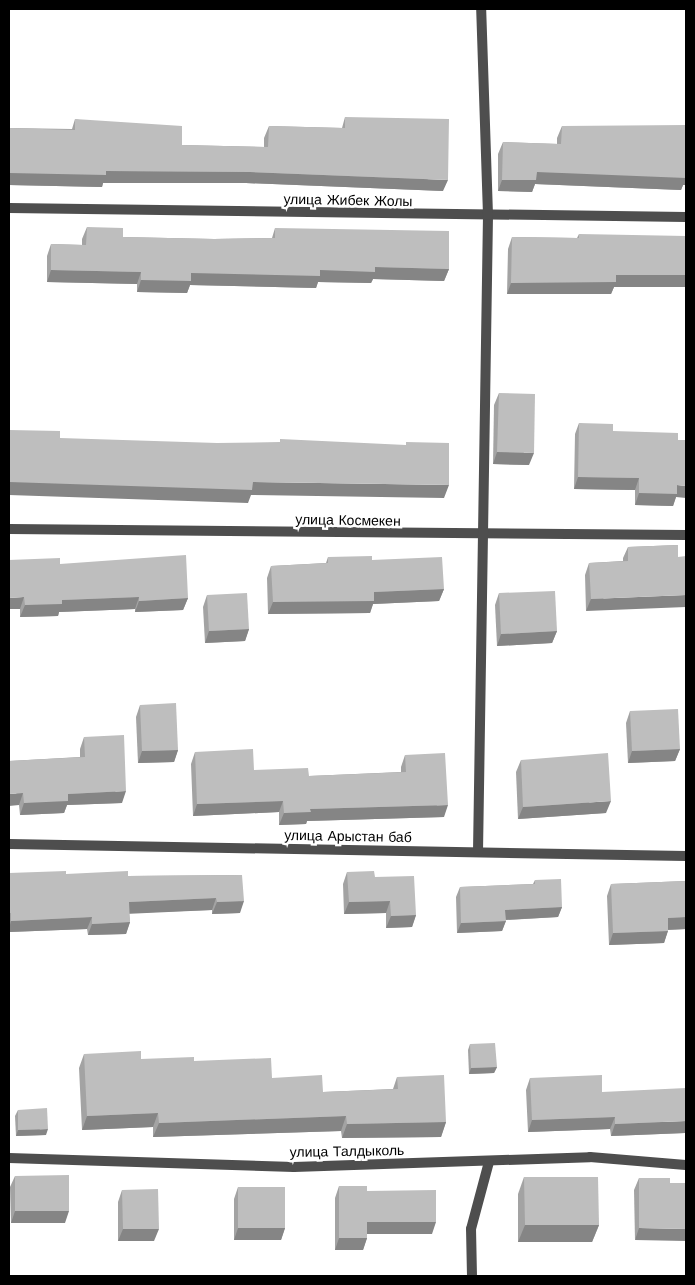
<!DOCTYPE html>
<html>
<head>
<meta charset="utf-8">
<style>
  body { margin:0 }
  #map { position:relative; width:695px; height:1285px; overflow:hidden; background:#fff; font-family:"Work Sans",sans-serif }
  div>[style] { position:absolute }
  [style*='--x'] { left:calc(var(--x)*1px); top:calc(var(--y)*1px); width:calc(var(--w)*1px); rotate:calc(var(--a)*1deg) }
  .minor>* { height:10px; margin:-5px; padding:0 5px; transform-origin:5px; border-radius:5px; background:#4e4e4e }
  .wall>* { inset:0; background:#a3a3a3 }
  .shaded-wall>* { inset:0; background:#858585 }
  .building>* { inset:0; background:#bebebe }
  span { translate:-50% -50%; white-space:nowrap; text-align:center; line-height:1.15; -webkit-text-stroke:5px #fff; paint-order:stroke }
  .street-label { font-size:14px; color:#000 }
  .frame { position:absolute; inset:0; border:10px solid #000; pointer-events:none }
</style>
</head>
<body>
<div id="map">
  <div class="minor">
    <i style="--x:9;--y:208;--w:677;--a:0.76"></i>
    <i style="--x:9;--y:529;--w:677;--a:0.51"></i>
    <i style="--x:9;--y:844;--w:677;--a:1.02"></i>
    <i style="--x:478;--y:852;--w:637;--a:-89.1"></i>
    <i style="--x:488;--y:215;--w:206;--a:-91.9"></i>
    <i style="--x:9;--y:1158;--w:285;--a:1.8"></i>
    <i style="--x:294;--y:1167;--w:296;--a:-1.9"></i>
    <i style="--x:590;--y:1157;--w:96;--a:4.8"></i>
    <i style="--x:472;--y:1276;--w:47;--a:-91.2"></i>
    <i style="--x:471;--y:1229;--w:69;--a:-75"></i>
  </div>
  <div class="wall">
    <i style="clip-path:polygon(345px 117px,443px 191px,246px 183px,103px 183px,102px 187px,9px 185px,9px 128px,72px 129px,75px 119px,182px 145px,264px 147px,264px 138px,269px 126px,342px 128px)"></i>
    <i style="clip-path:polygon(562px 126px,683px 185px,681px 190px,535px 184px,532px 192px,498px 191px,498px 154px,503px 142px,557px 144px,557px 138px)"></i>
    <i style="clip-path:polygon(87px 227px,123px 237px,214px 239px,272px 238px,275px 228px,449px 269px,444px 281px,373px 279px,371px 283px,318px 282px,316px 288px,190px 285px,187px 293px,137px 292px,137px 284px,47px 282px,47px 256px,51px 244px,82px 245px,82px 239px)"></i>
    <i style="clip-path:polygon(579px 234px,614px 287px,611px 294px,507px 294px,508px 249px,512px 237px,577px 238px)"></i>
    <i style="clip-path:polygon(499px 393px,529px 465px,493px 464px,494px 405px)"></i>
    <i style="clip-path:polygon(579px 423px,613px 431px,676px 497px,673px 506px,635px 505px,635px 490px,574px 489px,575px 434px)"></i>
    <i style="clip-path:polygon(678px 545px,586px 611px,585px 575px,589px 563px,623px 561px,623px 558px,628px 547px)"></i>
    <i style="clip-path:polygon(328px 557px,372px 560px,444px 589px,439px 601px,373px 604px,370px 613px,268px 614px,267px 578px,271px 566px,326px 563px)"></i>
    <i style="clip-path:polygon(60px 564px,188px 598px,183px 610px,135px 612px,135px 609px,59px 612px,58px 616px,20px 617px,20px 609px,9px 609px)"></i>
    <i style="clip-path:polygon(499px 593px,557px 631px,552px 643px,497px 646px,495px 605px)"></i>
    <i style="clip-path:polygon(207px 595px,249px 629px,245px 641px,205px 643px,203px 607px)"></i>
    <i style="clip-path:polygon(140px 705px,178px 750px,174px 762px,138px 763px,136px 717px)"></i>
    <i style="clip-path:polygon(630px 711px,680px 749px,675px 761px,628px 763px,626px 723px)"></i>
    <i style="clip-path:polygon(84px 737px,122px 803px,67px 805px,64px 813px,20px 815px,19px 805px,9px 761px,80px 757px,80px 749px)"></i>
    <i style="clip-path:polygon(195px 752px,254px 770px,309px 776px,401px 772px,401px 767px,405px 755px,444px 817px,307px 821px,306px 824px,279px 825px,279px 812px,193px 816px,191px 764px)"></i>
    <i style="clip-path:polygon(521px 760px,606px 813px,518px 819px,516px 772px)"></i>
    <i style="clip-path:polygon(347px 872px,375px 877px,416px 915px,412px 927px,386px 928px,386px 913px,344px 914px,343px 884px)"></i>
    <i style="clip-path:polygon(9px 873px,66px 874px,128px 876px,242px 875px,240px 913px,212px 914px,212px 910px,129px 913px,130px 922px,126px 934px,88px 935px,87px 929px,9px 932px)"></i>
    <i style="clip-path:polygon(535px 880px,562px 907px,558px 917px,506px 920px,502px 931px,457px 933px,456px 897px,460px 887px,533px 884px)"></i>
    <i style="clip-path:polygon(686px 881px,686px 929px,668px 930px,664px 943px,609px 945px,607px 896px,611px 884px)"></i>
    <i style="clip-path:polygon(470px 1044px,497px 1067px,494px 1073px,469px 1074px,468px 1050px)"></i>
    <i style="clip-path:polygon(84px 1054px,141px 1059px,194px 1061px,272px 1078px,323px 1092px,393px 1089px,397px 1077px,446px 1122px,441px 1137px,342px 1138px,341px 1131px,153px 1137px,153px 1127px,82px 1130px,79px 1068px)"></i>
    <i style="clip-path:polygon(530px 1078px,602px 1092px,685px 1133px,611px 1136px,610px 1129px,528px 1132px,526px 1090px)"></i>
    <i style="clip-path:polygon(18px 1110px,46px 1135px,16px 1136px,15px 1116px)"></i>
    <i style="clip-path:polygon(15px 1176px,65px 1223px,11px 1223px,10px 1187px)"></i>
    <i style="clip-path:polygon(524px 1177px,599px 1225px,592px 1242px,518px 1242px,518px 1194px)"></i>
    <i style="clip-path:polygon(639px 1178px,670px 1183px,635px 1240px,634px 1190px)"></i>
    <i style="clip-path:polygon(339px 1186px,367px 1191px,432px 1234px,367px 1234px,367px 1238px,363px 1250px,335px 1250px,335px 1198px)"></i>
    <i style="clip-path:polygon(238px 1187px,285px 1228px,281px 1240px,234px 1240px,234px 1199px)"></i>
    <i style="clip-path:polygon(122px 1190px,154px 1241px,118px 1241px,118px 1202px)"></i>
  </div>
  <div class="shaded-wall">
    <i style="clip-path:polygon(106px 171px,250px 172px,448px 180px,443px 191px,246px 183px,103px 183px,102px 187px,9px 185px,9px 173px)"></i>
    <i style="clip-path:polygon(537px 172px,686px 174px,686px 185px,683px 185px,681px 190px,535px 184px,532px 192px,498px 191px,502px 180px)"></i>
    <i style="clip-path:polygon(375px 267px,449px 269px,444px 281px,373px 279px,371px 283px,318px 282px,316px 288px,190px 285px,187px 293px,137px 292px,141px 280px,191px 273px,320px 270px)"></i>
    <i style="clip-path:polygon(51px 270px,141px 272px,137px 284px,47px 282px)"></i>
    <i style="clip-path:polygon(616px 275px,686px 275px,686px 287px,614px 287px,611px 294px,507px 294px,511px 283px)"></i>
    <i style="clip-path:polygon(497px 452px,534px 453px,529px 465px,493px 464px)"></i>
    <i style="clip-path:polygon(578px 477px,639px 478px,635px 490px,574px 489px)"></i>
    <i style="clip-path:polygon(9px 482px,253px 482px,449px 485px,444px 498px,251px 495px,248px 503px,9px 495px)"></i>
    <i style="clip-path:polygon(677px 485px,686px 486px,686px 498px,676px 497px,673px 506px,635px 505px,639px 493px)"></i>
    <i style="clip-path:polygon(444px 589px,439px 601px,373px 604px,370px 613px,268px 614px,273px 602px,374px 592px)"></i>
    <i style="clip-path:polygon(686px 595px,686px 607px,586px 611px,591px 599px)"></i>
    <i style="clip-path:polygon(24px 597px,20px 609px,9px 609px,9px 598px)"></i>
    <i style="clip-path:polygon(139px 597px,135px 609px,59px 612px,58px 616px,20px 617px,25px 605px,62px 600px)"></i>
    <i style="clip-path:polygon(188px 598px,183px 610px,135px 612px,139px 601px)"></i>
    <i style="clip-path:polygon(249px 629px,245px 641px,205px 643px,209px 631px)"></i>
    <i style="clip-path:polygon(557px 631px,552px 643px,497px 646px,501px 634px)"></i>
    <i style="clip-path:polygon(680px 749px,675px 761px,628px 763px,632px 751px)"></i>
    <i style="clip-path:polygon(178px 750px,174px 762px,138px 763px,142px 751px)"></i>
    <i style="clip-path:polygon(126px 791px,122px 803px,67px 805px,64px 813px,20px 815px,24px 803px,68px 794px)"></i>
    <i style="clip-path:polygon(23px 793px,19px 805px,9px 806px,9px 794px)"></i>
    <i style="clip-path:polygon(283px 801px,279px 812px,193px 816px,197px 804px)"></i>
    <i style="clip-path:polygon(611px 801px,606px 813px,518px 819px,523px 807px)"></i>
    <i style="clip-path:polygon(448px 805px,444px 817px,307px 821px,306px 824px,279px 825px,284px 813px,310px 809px)"></i>
    <i style="clip-path:polygon(216px 898px,212px 910px,125px 914px,129px 902px)"></i>
    <i style="clip-path:polygon(244px 901px,240px 913px,212px 914px,217px 902px)"></i>
    <i style="clip-path:polygon(390px 901px,386px 913px,344px 914px,349px 902px)"></i>
    <i style="clip-path:polygon(562px 907px,558px 917px,502px 920px,505px 910px)"></i>
    <i style="clip-path:polygon(416px 915px,412px 927px,386px 928px,391px 916px)"></i>
    <i style="clip-path:polygon(92px 917px,87px 929px,9px 932px,9px 928px,11px 921px)"></i>
    <i style="clip-path:polygon(686px 917px,686px 929px,663px 930px,668px 918px)"></i>
    <i style="clip-path:polygon(506px 921px,502px 931px,457px 933px,461px 923px)"></i>
    <i style="clip-path:polygon(130px 922px,126px 934px,88px 935px,92px 924px)"></i>
    <i style="clip-path:polygon(668px 931px,664px 943px,609px 945px,613px 933px)"></i>
    <i style="clip-path:polygon(497px 1067px,494px 1073px,469px 1074px,471px 1068px)"></i>
    <i style="clip-path:polygon(158px 1113px,153px 1127px,82px 1130px,87px 1116px)"></i>
    <i style="clip-path:polygon(346px 1116px,341px 1131px,153px 1137px,159px 1123px)"></i>
    <i style="clip-path:polygon(615px 1117px,610px 1129px,528px 1132px,532px 1120px)"></i>
    <i style="clip-path:polygon(686px 1121px,686px 1129px,685px 1133px,611px 1136px,615px 1124px)"></i>
    <i style="clip-path:polygon(446px 1122px,441px 1137px,342px 1138px,347px 1124px)"></i>
    <i style="clip-path:polygon(48px 1129px,46px 1135px,16px 1136px,18px 1130px)"></i>
    <i style="clip-path:polygon(15px 1211px,69px 1211px,65px 1223px,11px 1223px)"></i>
    <i style="clip-path:polygon(367px 1222px,436px 1222px,432px 1234px,363px 1234px)"></i>
    <i style="clip-path:polygon(525px 1225px,599px 1225px,592px 1242px,518px 1242px)"></i>
    <i style="clip-path:polygon(238px 1228px,285px 1228px,281px 1240px,234px 1240px)"></i>
    <i style="clip-path:polygon(639px 1228px,686px 1229px,686px 1241px,635px 1240px)"></i>
    <i style="clip-path:polygon(123px 1229px,159px 1229px,154px 1241px,118px 1241px)"></i>
    <i style="clip-path:polygon(339px 1238px,367px 1238px,363px 1250px,335px 1250px)"></i>
  </div>
  <div class="building">
    <i style="clip-path:polygon(345px 117px,449px 119px,448px 180px,250px 172px,106px 171px,106px 175px,9px 173px,9px 128px,75px 130px,75px 119px,182px 126px,182px 145px,268px 147px,269px 126px,345px 128px)"></i>
    <i style="clip-path:polygon(686px 125px,686px 178px,537px 172px,536px 180px,502px 180px,503px 142px,561px 144px,562px 126px)"></i>
    <i style="clip-path:polygon(87px 227px,123px 228px,123px 237px,214px 239px,275px 238px,275px 228px,449px 231px,449px 269px,375px 267px,375px 272px,320px 270px,320px 276px,191px 273px,191px 281px,141px 280px,141px 272px,51px 270px,51px 244px,86px 245px)"></i>
    <i style="clip-path:polygon(579px 234px,686px 236px,686px 275px,616px 275px,616px 282px,511px 283px,512px 237px,579px 238px)"></i>
    <i style="clip-path:polygon(499px 393px,535px 394px,534px 453px,497px 452px)"></i>
    <i style="clip-path:polygon(579px 423px,613px 424px,613px 431px,678px 433px,678px 440px,686px 440px,686px 486px,677px 485px,677px 494px,639px 493px,639px 478px,578px 477px)"></i>
    <i style="clip-path:polygon(9px 430px,60px 431px,60px 438px,217px 443px,280px 442px,280px 439px,406px 445px,406px 442px,449px 443px,449px 485px,253px 482px,252px 490px,9px 482px)"></i>
    <i style="clip-path:polygon(678px 545px,678px 557px,686px 556px,686px 595px,591px 599px,589px 563px,628px 561px,628px 547px)"></i>
    <i style="clip-path:polygon(186px 555px,188px 598px,139px 601px,139px 597px,62px 600px,62px 604px,25px 605px,24px 597px,9px 598px,9px 560px,60px 558px,60px 564px)"></i>
    <i style="clip-path:polygon(372px 556px,372px 560px,442px 557px,444px 589px,374px 592px,374px 601px,273px 602px,271px 566px,328px 563px,328px 557px)"></i>
    <i style="clip-path:polygon(555px 591px,557px 631px,501px 634px,499px 593px)"></i>
    <i style="clip-path:polygon(247px 593px,249px 629px,209px 631px,207px 595px)"></i>
    <i style="clip-path:polygon(176px 703px,178px 750px,142px 751px,140px 705px)"></i>
    <i style="clip-path:polygon(678px 709px,680px 749px,632px 751px,630px 711px)"></i>
    <i style="clip-path:polygon(124px 735px,126px 791px,68px 794px,68px 801px,24px 803px,23px 793px,9px 794px,9px 761px,85px 757px,84px 737px)"></i>
    <i style="clip-path:polygon(253px 749px,254px 770px,308px 768px,309px 776px,406px 772px,405px 755px,445px 753px,448px 805px,310px 809px,311px 812px,284px 813px,283px 801px,197px 804px,195px 752px)"></i>
    <i style="clip-path:polygon(608px 753px,611px 801px,523px 807px,521px 760px)"></i>
    <i style="clip-path:polygon(66px 871px,66px 874px,128px 871px,128px 876px,242px 875px,244px 901px,217px 902px,216px 898px,129px 902px,130px 922px,92px 924px,92px 917px,11px 921px,11px 913px,9px 913px,9px 873px)"></i>
    <i style="clip-path:polygon(374px 871px,375px 877px,414px 876px,416px 915px,391px 916px,390px 901px,349px 902px,347px 872px)"></i>
    <i style="clip-path:polygon(561px 879px,562px 907px,505px 910px,506px 921px,461px 923px,460px 887px,535px 884px,535px 880px)"></i>
    <i style="clip-path:polygon(686px 881px,686px 917px,668px 918px,668px 931px,613px 933px,611px 884px)"></i>
    <i style="clip-path:polygon(495px 1043px,497px 1067px,471px 1068px,470px 1044px)"></i>
    <i style="clip-path:polygon(141px 1051px,141px 1059px,194px 1057px,194px 1061px,271px 1058px,272px 1078px,322px 1075px,323px 1092px,398px 1089px,397px 1077px,444px 1075px,446px 1122px,347px 1124px,346px 1116px,159px 1123px,158px 1113px,87px 1116px,84px 1054px)"></i>
    <i style="clip-path:polygon(602px 1075px,602px 1092px,686px 1088px,686px 1121px,615px 1124px,615px 1117px,532px 1120px,530px 1078px)"></i>
    <i style="clip-path:polygon(47px 1108px,48px 1129px,18px 1130px,18px 1110px)"></i>
    <i style="clip-path:polygon(69px 1175px,69px 1211px,15px 1211px,15px 1176px)"></i>
    <i style="clip-path:polygon(524px 1177px,598px 1177px,599px 1225px,525px 1225px)"></i>
    <i style="clip-path:polygon(639px 1178px,670px 1178px,670px 1183px,686px 1183px,686px 1229px,639px 1228px)"></i>
    <i style="clip-path:polygon(339px 1186px,367px 1186px,367px 1191px,436px 1190px,436px 1222px,367px 1222px,367px 1238px,339px 1238px)"></i>
    <i style="clip-path:polygon(238px 1187px,285px 1187px,285px 1228px,238px 1228px)"></i>
    <i style="clip-path:polygon(158px 1189px,159px 1229px,123px 1229px,122px 1190px)"></i>
  </div>
  <div class="street-label">
    <span style="left:348px;top:200px;rotate:1deg">улица Жибек Жолы</span>
    <span style="left:348px;top:520px;rotate:1deg">улица Космекен</span>
    <span style="left:348px;top:836px;rotate:1deg">улица Арыстан баб</span>
    <span style="left:347px;top:1151px;rotate:-1deg">улица Талдыколь</span>
  </div>
  <div class="frame"></div>
</div>
</body>
</html>
